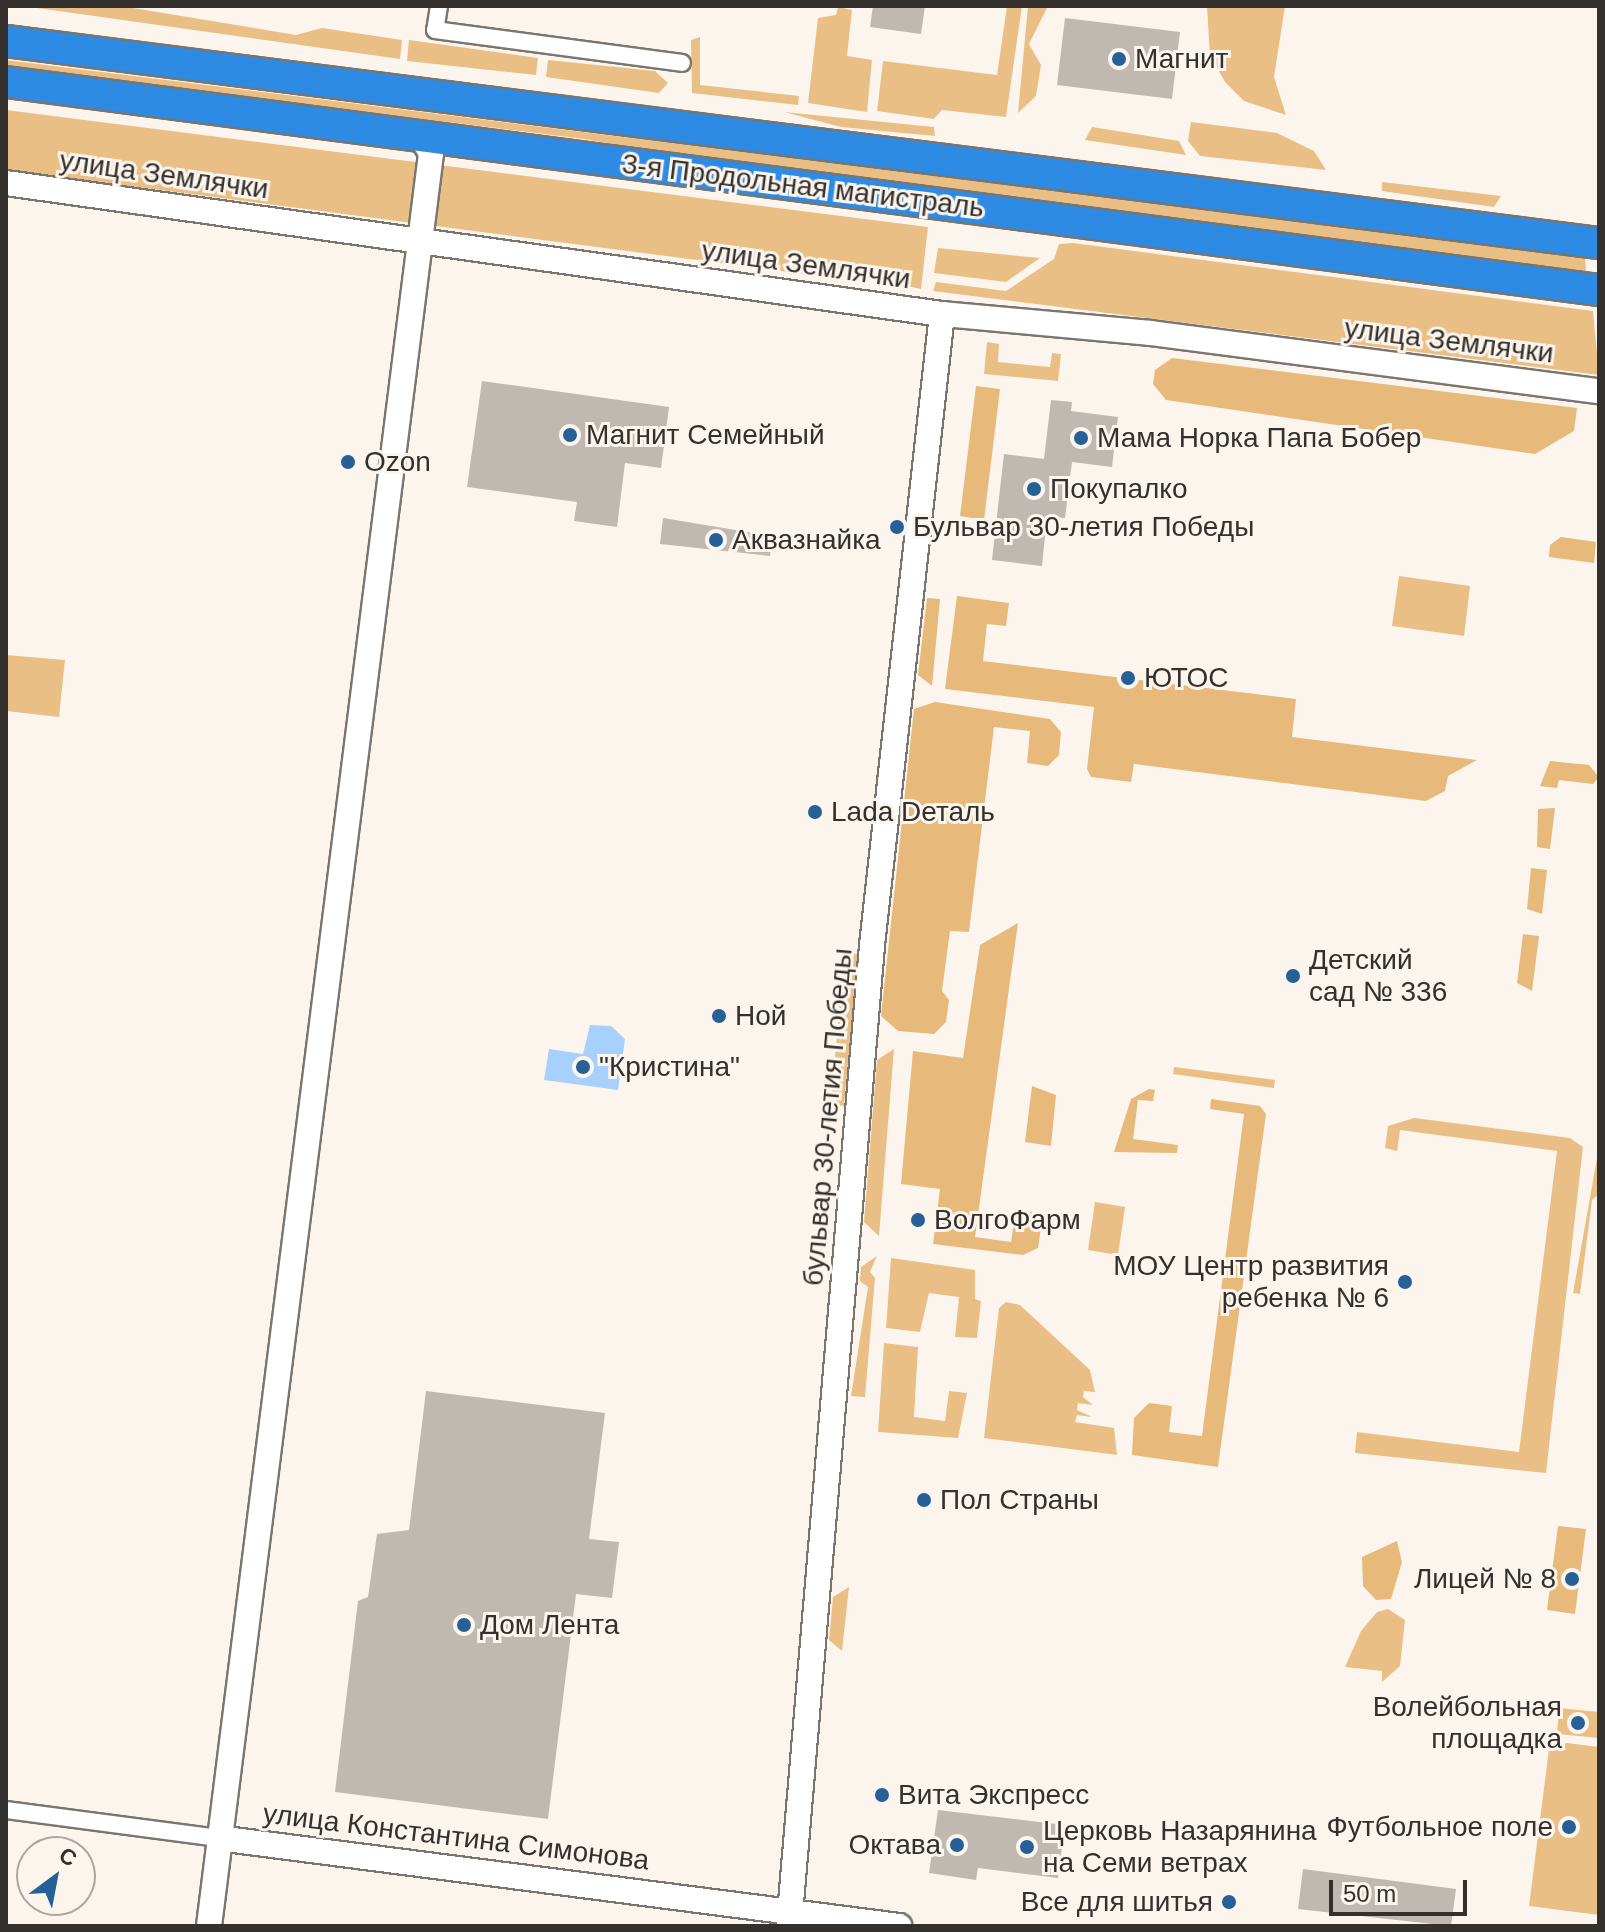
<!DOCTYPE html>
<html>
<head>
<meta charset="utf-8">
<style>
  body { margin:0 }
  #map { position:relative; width:1605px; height:1932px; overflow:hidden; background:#fbf5ed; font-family:Helvetica,sans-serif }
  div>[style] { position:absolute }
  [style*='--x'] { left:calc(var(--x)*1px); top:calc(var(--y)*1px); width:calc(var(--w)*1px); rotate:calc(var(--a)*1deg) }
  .green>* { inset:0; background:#eabf85 }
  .forest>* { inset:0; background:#e7b97a }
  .water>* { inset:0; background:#a7d0fd }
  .building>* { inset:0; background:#bfb9b2 }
  .roads { filter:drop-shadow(2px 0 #7a756e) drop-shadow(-2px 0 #7a756e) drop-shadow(0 2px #7a756e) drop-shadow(0 -2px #7a756e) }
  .street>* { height:16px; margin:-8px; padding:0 8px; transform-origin:8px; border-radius:8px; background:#fff }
  .secondary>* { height:24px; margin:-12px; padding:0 12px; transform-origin:12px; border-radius:12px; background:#fff }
  .highway>* { height:30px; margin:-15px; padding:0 15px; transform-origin:15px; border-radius:15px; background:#2e8be4 }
  .dots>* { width:22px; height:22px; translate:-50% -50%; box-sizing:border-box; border:4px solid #fbf5ed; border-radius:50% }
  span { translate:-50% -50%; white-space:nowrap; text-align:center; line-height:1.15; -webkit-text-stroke:6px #fbf5ed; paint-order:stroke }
  .poi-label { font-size:28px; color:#33302d }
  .left { translate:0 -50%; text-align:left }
  .right { translate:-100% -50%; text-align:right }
  .street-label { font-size:28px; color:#33302d }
  .frame { position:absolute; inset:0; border:8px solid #33302d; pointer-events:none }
  .north { position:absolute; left:16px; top:1836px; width:80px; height:80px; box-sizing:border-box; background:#fbf5ed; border:2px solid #aba6a0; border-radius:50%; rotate:32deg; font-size:22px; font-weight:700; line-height:32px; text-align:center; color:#33302d }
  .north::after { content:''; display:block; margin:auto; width:28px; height:36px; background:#275f97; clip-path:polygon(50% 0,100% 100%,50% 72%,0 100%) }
  .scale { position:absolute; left:1329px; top:1880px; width:138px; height:36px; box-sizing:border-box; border:4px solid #33302d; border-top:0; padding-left:10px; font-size:24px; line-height:28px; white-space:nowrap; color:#33302d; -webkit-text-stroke:6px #fbf5ed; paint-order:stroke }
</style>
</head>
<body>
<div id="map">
  <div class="green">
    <i style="clip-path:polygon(23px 6px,121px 6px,296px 35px,322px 28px,402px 40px,400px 59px)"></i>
    <i style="clip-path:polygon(1007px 6px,1022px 6px,1006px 117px,942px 110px,934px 119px,877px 111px,883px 61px,997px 75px)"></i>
    <i style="clip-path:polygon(1028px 6px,1048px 6px,1029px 44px,1041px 65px,1036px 96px,1018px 113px)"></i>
    <i style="clip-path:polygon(1207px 6px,1285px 6px,1274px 77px,1286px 115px,1244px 101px,1225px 82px,1210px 56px)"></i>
    <i style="clip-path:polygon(838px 7px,852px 10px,847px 56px,872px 60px,867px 112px,808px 103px,818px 18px,836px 15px)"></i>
    <i style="clip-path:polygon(700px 37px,700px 85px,799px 96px,798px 105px,692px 93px,691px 40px)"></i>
    <i style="clip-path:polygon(409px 40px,538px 58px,536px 75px,407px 61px)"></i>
    <i style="clip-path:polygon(6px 60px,1585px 257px,1586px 272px,758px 169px,584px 139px,6px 67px)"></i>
    <i style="clip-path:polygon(548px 60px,655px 71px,668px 83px,659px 93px,546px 77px)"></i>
    <i style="clip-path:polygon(6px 110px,928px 227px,921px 289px,854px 275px,835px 278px,6px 170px)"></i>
    <i style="clip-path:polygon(784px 112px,934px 127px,935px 136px,841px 127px)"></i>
    <i style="clip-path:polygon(1191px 122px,1277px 133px,1314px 151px,1326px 170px,1200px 156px,1188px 141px)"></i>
    <i style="clip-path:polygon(1092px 127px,1179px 141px,1186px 155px,1085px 140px)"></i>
    <i style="clip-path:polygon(1382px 182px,1501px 196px,1494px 207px,1382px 191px)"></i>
    <i style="clip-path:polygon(1073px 243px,1593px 311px,1599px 375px,933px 291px,936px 282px,1006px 291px,1054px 259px,1059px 244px)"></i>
    <i style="clip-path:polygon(938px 248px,1040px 258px,1006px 282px,934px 273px)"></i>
    <i style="clip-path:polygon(987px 342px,999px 344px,998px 362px,1050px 367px,1052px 353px,1061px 354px,1058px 381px,984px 374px)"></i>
    <i style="clip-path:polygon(1399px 576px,1470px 586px,1464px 636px,1392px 626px)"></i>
    <i style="clip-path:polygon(6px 655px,65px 660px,59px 717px,6px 711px)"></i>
    <i style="clip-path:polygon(844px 953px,858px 954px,844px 1106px,831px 1104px)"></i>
    <i style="clip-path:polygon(894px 1049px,879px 1236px,864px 1222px,877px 1060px)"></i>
    <i style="clip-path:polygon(1174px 1067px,1275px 1080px,1274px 1088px,1173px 1074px)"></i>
    <i style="clip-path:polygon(1414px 1118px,1570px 1138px,1583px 1147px,1546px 1473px,1355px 1453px,1357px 1432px,1519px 1452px,1557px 1151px,1400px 1130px,1397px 1151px,1385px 1148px,1388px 1126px)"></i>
    <i style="clip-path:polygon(1599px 1147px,1599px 1194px,1592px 1200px,1580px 1294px,1573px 1293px)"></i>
    <i style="clip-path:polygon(1095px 1202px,1125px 1207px,1118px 1255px,1088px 1250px)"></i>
    <i style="clip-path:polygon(877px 1256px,870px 1272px,875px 1278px,865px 1397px,851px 1396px,868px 1287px,860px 1281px,861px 1267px)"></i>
    <i style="clip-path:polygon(891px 1258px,975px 1270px,975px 1299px,981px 1301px,977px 1338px,955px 1337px,959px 1297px,929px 1293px,920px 1332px,886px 1328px)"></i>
    <i style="clip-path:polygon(1006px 1302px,1020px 1305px,1090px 1370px,1095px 1392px,1084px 1391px,1083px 1397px,1093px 1405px,1078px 1403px,1077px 1410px,1092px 1417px,1077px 1415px,1075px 1422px,1114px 1428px,1117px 1455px,984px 1438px,999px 1308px)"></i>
    <i style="clip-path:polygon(884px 1343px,918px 1347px,914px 1417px,945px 1421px,949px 1391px,967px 1393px,958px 1438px,878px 1432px)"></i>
    <i style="clip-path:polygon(849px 1587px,842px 1651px,829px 1640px,833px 1597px)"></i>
    <i style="clip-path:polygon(1388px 1609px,1405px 1620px,1400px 1666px,1382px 1682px,1382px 1671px,1345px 1667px,1361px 1631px,1377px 1612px)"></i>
    <i style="clip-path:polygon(1559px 1708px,1599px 1712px,1599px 1738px,1557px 1734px)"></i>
    <i style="clip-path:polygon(1550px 1741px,1599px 1747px,1599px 1915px,1529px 1906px)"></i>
  </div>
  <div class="forest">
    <i style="clip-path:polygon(1172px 358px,1577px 408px,1574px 431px,1535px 454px,1166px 400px,1153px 384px,1155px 370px)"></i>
    <i style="clip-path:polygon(976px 386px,1000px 389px,984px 520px,960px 516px)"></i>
    <i style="clip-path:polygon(1561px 537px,1596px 542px,1594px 563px,1549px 557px,1550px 545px)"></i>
    <i style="clip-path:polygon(957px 596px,1009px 603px,1006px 626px,987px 624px,983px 661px,1296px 699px,1292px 737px,1477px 760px,1448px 776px,1445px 791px,1426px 801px,1134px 764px,1131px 782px,1091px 777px,1087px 769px,1094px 707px,945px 689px)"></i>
    <i style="clip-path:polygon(927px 598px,940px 599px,932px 686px,918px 675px)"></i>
    <i style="clip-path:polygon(935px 702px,1050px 719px,1061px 732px,1059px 755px,1048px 766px,1027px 763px,1030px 731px,994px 727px,969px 932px,950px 931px,942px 991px,949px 1000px,946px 1022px,934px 1034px,898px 1031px,881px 1016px,914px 709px)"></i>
    <i style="clip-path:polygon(1550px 761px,1589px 765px,1599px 777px,1593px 784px,1559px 780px,1557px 788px,1540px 786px)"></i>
    <i style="clip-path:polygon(1555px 808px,1550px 849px,1537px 847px,1538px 809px)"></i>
    <i style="clip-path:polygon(1531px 868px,1547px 870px,1542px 914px,1527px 909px)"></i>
    <i style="clip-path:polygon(1018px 923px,975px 1237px,1011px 1242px,1016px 1209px,1043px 1214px,1038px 1248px,1023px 1255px,933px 1244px,940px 1189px,901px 1184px,913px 1051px,963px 1058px,980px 945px)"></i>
    <i style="clip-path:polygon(1523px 934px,1539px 936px,1532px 991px,1517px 983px)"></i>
    <i style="clip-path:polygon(1032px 1086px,1056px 1095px,1051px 1146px,1025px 1142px)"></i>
    <i style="clip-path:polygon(1149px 1089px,1155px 1090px,1153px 1101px,1138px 1100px,1133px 1139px,1178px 1145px,1177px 1153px,1114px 1152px,1131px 1099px)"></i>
    <i style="clip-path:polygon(1211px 1099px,1260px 1106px,1266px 1114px,1218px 1467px,1132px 1455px,1134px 1418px,1149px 1403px,1172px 1406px,1169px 1432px,1202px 1436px,1244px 1114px,1210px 1109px)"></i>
    <i style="clip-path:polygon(1558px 1526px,1586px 1529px,1575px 1614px,1547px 1610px)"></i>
    <i style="clip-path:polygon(1397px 1541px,1402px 1562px,1391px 1599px,1376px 1600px,1363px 1586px,1362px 1557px)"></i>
  </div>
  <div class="water">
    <i style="clip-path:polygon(590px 1025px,611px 1026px,625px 1039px,618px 1090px,544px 1080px,549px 1049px,583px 1054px)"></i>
  </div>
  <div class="building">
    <i style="clip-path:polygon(873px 6px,925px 6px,921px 34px,870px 27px)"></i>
    <i style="clip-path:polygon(1065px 18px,1180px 32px,1172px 99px,1057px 85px)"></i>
    <i style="clip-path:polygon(482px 381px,669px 407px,661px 468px,625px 463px,617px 527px,574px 521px,577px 502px,467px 487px)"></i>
    <i style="clip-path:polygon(1051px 400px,1072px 402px,1071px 411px,1118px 417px,1112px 467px,1072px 462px,1065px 518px,1047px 516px,1042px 566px,992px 560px,1004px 454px,1044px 459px)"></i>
    <i style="clip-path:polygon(663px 518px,772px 536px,770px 556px,660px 544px)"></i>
    <i style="clip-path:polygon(426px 1391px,605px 1413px,589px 1539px,619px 1542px,612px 1598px,576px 1594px,548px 1819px,335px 1792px,358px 1601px,368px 1597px,377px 1534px,409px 1530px)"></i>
    <i style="clip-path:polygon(938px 1810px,1065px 1825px,1058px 1878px,978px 1868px,976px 1880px,929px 1873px)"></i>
    <i style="clip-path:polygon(1303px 1869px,1456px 1889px,1451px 1926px,1298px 1909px)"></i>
  </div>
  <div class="roads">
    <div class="street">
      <i style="--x:439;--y:6;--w:24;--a:99"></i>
      <i style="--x:435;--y:30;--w:249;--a:7.6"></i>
      <i style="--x:6;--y:1810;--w:214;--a:7.5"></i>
    </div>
    <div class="secondary">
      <i style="--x:6;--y:183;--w:945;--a:7.97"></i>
      <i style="--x:942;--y:314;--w:209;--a:5.2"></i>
      <i style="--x:1150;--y:333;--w:453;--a:7.4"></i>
      <i style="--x:218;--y:1838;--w:687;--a:7.36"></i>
      <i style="--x:209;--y:1926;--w:1787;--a:-82.86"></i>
      <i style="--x:431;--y:153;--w:19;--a:-122"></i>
      <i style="--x:789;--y:1926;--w:985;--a:-85.16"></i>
      <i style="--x:872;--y:945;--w:635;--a:-83.67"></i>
    </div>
    <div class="highway">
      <i style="--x:6;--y:41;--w:1606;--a:7.23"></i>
      <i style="--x:6;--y:82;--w:1607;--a:7.44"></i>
    </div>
  </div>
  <div class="dots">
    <i style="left:1119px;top:59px;background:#275f97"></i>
    <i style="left:570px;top:435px;background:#275f97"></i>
    <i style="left:1081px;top:438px;background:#275f97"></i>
    <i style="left:348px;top:462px;background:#275f97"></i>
    <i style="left:1034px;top:489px;background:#275f97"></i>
    <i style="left:897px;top:527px;background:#275f97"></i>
    <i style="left:716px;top:540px;background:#275f97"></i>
    <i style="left:1128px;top:678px;background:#275f97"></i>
    <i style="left:815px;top:812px;background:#275f97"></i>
    <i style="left:1293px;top:976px;background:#275f97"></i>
    <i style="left:719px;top:1016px;background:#275f97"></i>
    <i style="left:583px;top:1067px;background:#275f97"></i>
    <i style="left:918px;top:1220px;background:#275f97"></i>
    <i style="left:1405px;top:1282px;background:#275f97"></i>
    <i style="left:924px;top:1500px;background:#275f97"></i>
    <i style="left:1572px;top:1579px;background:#275f97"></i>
    <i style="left:464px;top:1625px;background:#275f97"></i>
    <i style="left:1578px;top:1723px;background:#275f97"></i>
    <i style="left:882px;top:1795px;background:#275f97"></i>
    <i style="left:1569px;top:1827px;background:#275f97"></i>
    <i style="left:957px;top:1845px;background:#275f97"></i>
    <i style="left:1027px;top:1847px;background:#275f97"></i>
    <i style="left:1229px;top:1902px;background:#275f97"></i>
  </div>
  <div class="poi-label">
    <span class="left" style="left:1135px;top:59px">Магнит</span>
    <span class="left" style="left:586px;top:435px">Магнит Семейный</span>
    <span class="left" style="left:1097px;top:438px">Мама Норка Папа Бобер</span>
    <span class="left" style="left:364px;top:462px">Ozon</span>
    <span class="left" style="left:1050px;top:489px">Покупалко</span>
    <span class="left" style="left:913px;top:527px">Бульвар 30-летия Победы</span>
    <span class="left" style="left:732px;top:540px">Аквазнайка</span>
    <span class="left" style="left:1144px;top:678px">ЮТОС</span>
    <span class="left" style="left:831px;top:812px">Lada Dеталь</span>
    <span class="left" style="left:1309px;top:976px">Детский<br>сад № 336</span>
    <span class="left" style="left:735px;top:1016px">Ной</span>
    <span class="left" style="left:599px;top:1067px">"Кристина"</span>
    <span class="left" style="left:934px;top:1220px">ВолгоФарм</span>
    <span class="right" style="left:1389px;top:1282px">МОУ Центр развития<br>ребенка № 6</span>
    <span class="left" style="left:940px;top:1500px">Пол Страны</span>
    <span class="right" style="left:1556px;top:1579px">Лицей № 8</span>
    <span class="left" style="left:480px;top:1625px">Дом Лента</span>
    <span class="right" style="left:1562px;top:1723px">Волейбольная<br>площадка</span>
    <span class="left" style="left:898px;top:1795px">Вита Экспресс</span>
    <span class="right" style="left:1553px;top:1827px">Футбольное поле</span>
    <span class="left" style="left:1043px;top:1847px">Церковь Назарянина<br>на Семи ветрах</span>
    <span class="right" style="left:941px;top:1845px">Октава</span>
    <span class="right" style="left:1213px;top:1902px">Все для шитья</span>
  </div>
  <div class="street-label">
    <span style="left:164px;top:175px;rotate:8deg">улица Землячки</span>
    <span style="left:803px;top:186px;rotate:7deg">3-я Продольная магистраль</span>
    <span style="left:806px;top:265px;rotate:8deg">улица Землячки</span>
    <span style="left:1449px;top:341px;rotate:7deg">улица Землячки</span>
    <span style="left:828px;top:1117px;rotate:-85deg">бульвар 30-летия Победы</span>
    <span style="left:456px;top:1837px;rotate:7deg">улица Константина Симонова</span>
  </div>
  <div class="frame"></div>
  <div class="north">С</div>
  <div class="scale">50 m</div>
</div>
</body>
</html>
